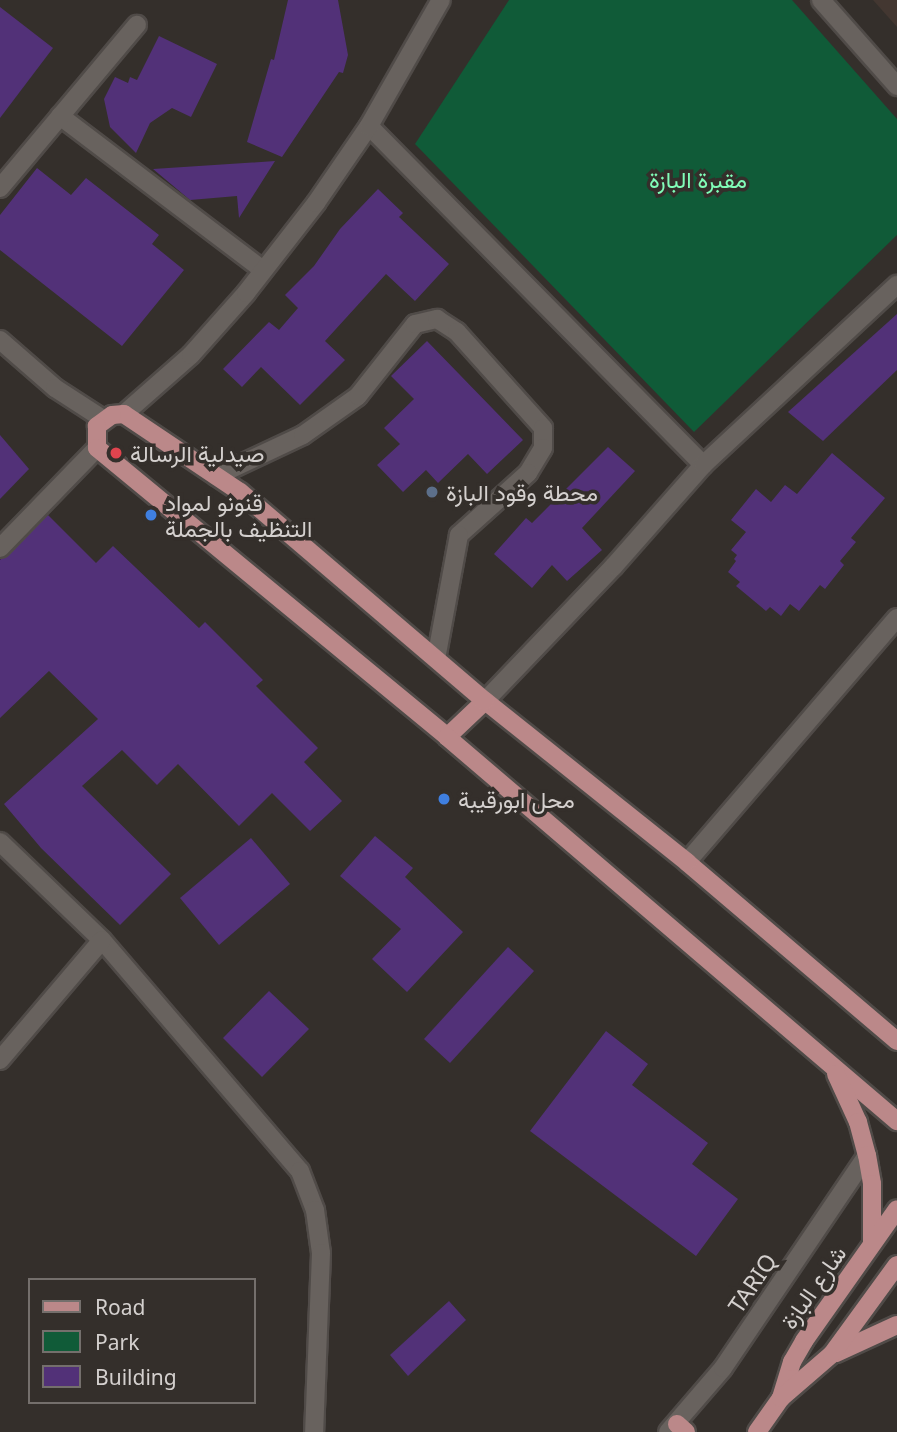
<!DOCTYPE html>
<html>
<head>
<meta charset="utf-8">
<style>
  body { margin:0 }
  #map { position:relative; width:897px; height:1432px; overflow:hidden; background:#342f2b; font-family:"Noto Sans",Vazirmatn,sans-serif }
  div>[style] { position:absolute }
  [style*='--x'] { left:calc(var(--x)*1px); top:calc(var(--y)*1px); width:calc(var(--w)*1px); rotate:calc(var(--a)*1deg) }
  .built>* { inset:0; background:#433731 }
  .green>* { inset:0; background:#105b38 }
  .building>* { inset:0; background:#523178 }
  .roads { filter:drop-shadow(2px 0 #504b48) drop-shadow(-2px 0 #504b48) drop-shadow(0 2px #504b48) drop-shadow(0 -2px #504b48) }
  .service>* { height:18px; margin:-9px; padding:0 9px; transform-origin:9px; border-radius:9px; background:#68625e }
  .minor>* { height:18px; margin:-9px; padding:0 9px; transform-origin:9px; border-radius:9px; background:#68625e }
  .secondary>* { height:18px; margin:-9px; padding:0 9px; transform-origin:9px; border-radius:9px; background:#68625e }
  .primary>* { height:18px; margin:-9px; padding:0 9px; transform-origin:9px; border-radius:9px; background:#bb8889 }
  .dots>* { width:19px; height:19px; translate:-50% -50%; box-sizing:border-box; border:4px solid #342f2b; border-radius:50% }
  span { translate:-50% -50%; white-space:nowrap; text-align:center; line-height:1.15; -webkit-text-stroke:7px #342f2b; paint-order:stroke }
  .park-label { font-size:23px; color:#81fdb8 }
  .poi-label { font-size:23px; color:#d4d0ce }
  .left { translate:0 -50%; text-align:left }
  .street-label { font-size:23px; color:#d4d0ce }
  .legend { position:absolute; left:28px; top:1278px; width:228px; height:126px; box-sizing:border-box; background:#342f2b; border:2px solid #746f6c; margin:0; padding:9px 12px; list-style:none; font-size:21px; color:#d4d0ce }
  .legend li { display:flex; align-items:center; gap:14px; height:35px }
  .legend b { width:35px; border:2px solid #746f6c }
</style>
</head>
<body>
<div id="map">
  <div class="built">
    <i style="clip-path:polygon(873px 0,897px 0,897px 27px)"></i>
  </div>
  <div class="green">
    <i style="clip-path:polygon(509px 0,792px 0,897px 119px,897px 235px,694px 432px,415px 144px)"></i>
  </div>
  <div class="building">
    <i style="clip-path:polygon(288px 0,338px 0,348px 55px,343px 73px,339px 72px,282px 157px,247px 142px,271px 59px,274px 60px)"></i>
    <i style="clip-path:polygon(0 7px,53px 48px,0 118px)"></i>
    <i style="clip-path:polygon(159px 36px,217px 64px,191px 117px,172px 108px,150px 123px,136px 153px,110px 127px,104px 99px,115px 77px,128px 83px,130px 77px,137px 80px)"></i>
    <i style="clip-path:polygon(275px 161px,239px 218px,237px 196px,190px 200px,153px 169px)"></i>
    <i style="clip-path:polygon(37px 168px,71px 195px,86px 178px,159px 235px,152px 244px,184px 270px,122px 346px,0 250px,0 215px)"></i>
    <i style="clip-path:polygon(378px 189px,403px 213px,399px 217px,449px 264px,415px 301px,386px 274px,325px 341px,345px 360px,300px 405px,261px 367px,242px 387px,223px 369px,269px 322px,279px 330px,298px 308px,285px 295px,314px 266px,340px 229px)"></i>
    <i style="clip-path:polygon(897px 314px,897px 370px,823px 441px,788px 412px)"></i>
    <i style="clip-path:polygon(427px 341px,523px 440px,487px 474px,468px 454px,438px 483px,426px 470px,403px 492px,377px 465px,400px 444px,384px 428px,414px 399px,391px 376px)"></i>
    <i style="clip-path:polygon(0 435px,29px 469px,0 499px)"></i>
    <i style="clip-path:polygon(608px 447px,635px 471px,582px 528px,602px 550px,567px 581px,552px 565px,532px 588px,494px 554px,526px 518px,532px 523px)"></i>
    <i style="clip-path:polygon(832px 453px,885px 498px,851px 538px,856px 542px,840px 561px,844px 565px,825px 589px,820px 585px,799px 611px,790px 604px,781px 616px,770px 607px,766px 611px,736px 586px,740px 582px,728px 572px,736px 561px,734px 559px,737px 555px,731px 550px,746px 532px,731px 520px,756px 489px,771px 502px,785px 485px,797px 494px)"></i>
    <i style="clip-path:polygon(48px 515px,96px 563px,113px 546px,199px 628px,205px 622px,263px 680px,256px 686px,318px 748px,304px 762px,342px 801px,310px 831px,272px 793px,239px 826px,178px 764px,157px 785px,122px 750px,82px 786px,171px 874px,120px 925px,41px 848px,4px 804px,98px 719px,49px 671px,0 718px,0 560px)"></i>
    <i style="clip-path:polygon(375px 836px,413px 868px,405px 877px,463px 932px,407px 992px,372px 959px,401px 929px,340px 876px)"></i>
    <i style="clip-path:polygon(251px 838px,290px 884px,219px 945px,180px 898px)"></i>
    <i style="clip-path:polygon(508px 947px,534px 971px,450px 1063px,424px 1039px)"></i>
    <i style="clip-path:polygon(269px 991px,309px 1029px,262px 1077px,223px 1038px)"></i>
    <i style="clip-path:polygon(606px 1031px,648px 1064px,632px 1085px,708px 1143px,692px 1164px,738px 1199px,696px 1256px,530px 1131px)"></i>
    <i style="clip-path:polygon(449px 1301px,466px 1320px,408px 1376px,390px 1355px)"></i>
  </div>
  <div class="roads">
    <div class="service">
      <i style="--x:216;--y:476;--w:96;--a:-25.2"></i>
      <i style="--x:303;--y:435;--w:67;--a:-35.3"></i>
      <i style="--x:358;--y:396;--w:92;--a:-51.6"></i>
      <i style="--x:415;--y:324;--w:23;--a:-13"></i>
      <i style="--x:437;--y:319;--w:24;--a:33"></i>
      <i style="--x:457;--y:332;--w:129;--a:48.1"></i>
      <i style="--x:543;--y:428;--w:20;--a:90"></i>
      <i style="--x:543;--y:448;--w:29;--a:121"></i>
      <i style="--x:528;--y:473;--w:93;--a:138.1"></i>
      <i style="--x:459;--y:535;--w:126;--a:100.5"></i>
    </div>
    <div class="minor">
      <i style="--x:821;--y:0;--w:115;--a:48.5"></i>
      <i style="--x:60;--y:116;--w:255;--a:37.2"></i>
      <i style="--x:369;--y:126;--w:476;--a:45.4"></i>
      <i style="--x:0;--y:188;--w:213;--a:-50"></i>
      <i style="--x:124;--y:414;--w:89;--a:-41.4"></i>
      <i style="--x:191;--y:355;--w:83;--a:-48.4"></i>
      <i style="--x:246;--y:293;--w:114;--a:-52.1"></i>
      <i style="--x:316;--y:203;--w:93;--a:-55.5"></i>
      <i style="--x:369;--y:126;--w:145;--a:-60.3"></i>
      <i style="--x:0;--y:548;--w:139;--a:-45.9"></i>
      <i style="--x:485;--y:701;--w:187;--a:-46.3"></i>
      <i style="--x:614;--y:566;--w:135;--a:-48.6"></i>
      <i style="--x:703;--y:465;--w:265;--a:-42.9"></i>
      <i style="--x:0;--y:842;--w:141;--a:43.9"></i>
      <i style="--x:102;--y:940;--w:304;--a:49.4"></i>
      <i style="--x:300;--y:1171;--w:42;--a:69"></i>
      <i style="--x:315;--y:1210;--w:43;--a:82.1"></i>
      <i style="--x:321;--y:1253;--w:179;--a:92.2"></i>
      <i style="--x:687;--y:862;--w:322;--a:-49.3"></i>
      <i style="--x:0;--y:1060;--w:157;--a:-49.6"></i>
    </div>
    <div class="secondary">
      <i style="--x:0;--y:340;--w:73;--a:41.1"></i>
      <i style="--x:55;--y:388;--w:57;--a:32.9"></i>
      <i style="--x:668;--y:1432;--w:84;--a:-49.3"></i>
      <i style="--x:723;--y:1368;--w:257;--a:-55.9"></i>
    </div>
    <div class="primary">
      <i style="--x:447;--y:737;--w:52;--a:-43.5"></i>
      <i style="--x:897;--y:1041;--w:276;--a:-139.6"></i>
      <i style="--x:687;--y:862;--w:258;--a:-141.4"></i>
      <i style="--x:485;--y:701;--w:322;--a:-139.5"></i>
      <i style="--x:240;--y:492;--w:140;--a:-146.1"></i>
      <i style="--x:124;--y:414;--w:12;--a:175"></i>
      <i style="--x:112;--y:415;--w:19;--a:144"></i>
      <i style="--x:97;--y:426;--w:22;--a:90"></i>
      <i style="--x:97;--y:448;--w:454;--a:39.5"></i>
      <i style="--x:447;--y:737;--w:592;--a:40.48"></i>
      <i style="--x:836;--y:1074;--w:53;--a:65.4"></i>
      <i style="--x:858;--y:1122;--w:34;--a:75"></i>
      <i style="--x:867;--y:1155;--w:29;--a:80"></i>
      <i style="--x:872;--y:1184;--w:58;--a:90"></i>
      <i style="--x:836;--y:1353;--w:67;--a:-24.7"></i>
      <i style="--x:781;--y:1398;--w:38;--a:-73"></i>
      <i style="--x:792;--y:1362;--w:24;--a:-60"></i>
      <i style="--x:804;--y:1341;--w:161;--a:-54.8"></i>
      <i style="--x:677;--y:1424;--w:12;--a:42"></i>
      <i style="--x:757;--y:1432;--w:42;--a:-54.8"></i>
      <i style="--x:781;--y:1398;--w:67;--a:-40.8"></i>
      <i style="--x:832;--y:1354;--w:110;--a:-53.9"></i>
    </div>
  </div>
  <div class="dots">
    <i style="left:116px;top:453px;background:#e0444e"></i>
    <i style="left:432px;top:492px;background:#5c6f8a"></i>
    <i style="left:151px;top:515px;background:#3f7fe0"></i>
    <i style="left:444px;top:799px;background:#3f7fe0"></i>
  </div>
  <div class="park-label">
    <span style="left:698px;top:179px">مقبرة البازة</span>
  </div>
  <div class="poi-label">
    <span class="left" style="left:130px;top:453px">صيدلية الرسالة</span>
    <span class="left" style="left:446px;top:492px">محطة وقود البازة</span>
    <span class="left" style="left:165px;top:515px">قنونو لمواد<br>التنظيف بالجملة</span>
    <span class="left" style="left:458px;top:799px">محل ابورقيبة</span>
  </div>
  <div class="street-label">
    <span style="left:752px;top:1283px;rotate:-56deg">TARIQ</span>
    <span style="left:813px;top:1287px;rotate:-55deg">شارع البازة</span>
  </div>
  <ul class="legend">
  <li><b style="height:9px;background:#bb8889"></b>Road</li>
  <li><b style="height:19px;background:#105b38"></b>Park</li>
  <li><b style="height:19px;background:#523178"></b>Building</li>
  </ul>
</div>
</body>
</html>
